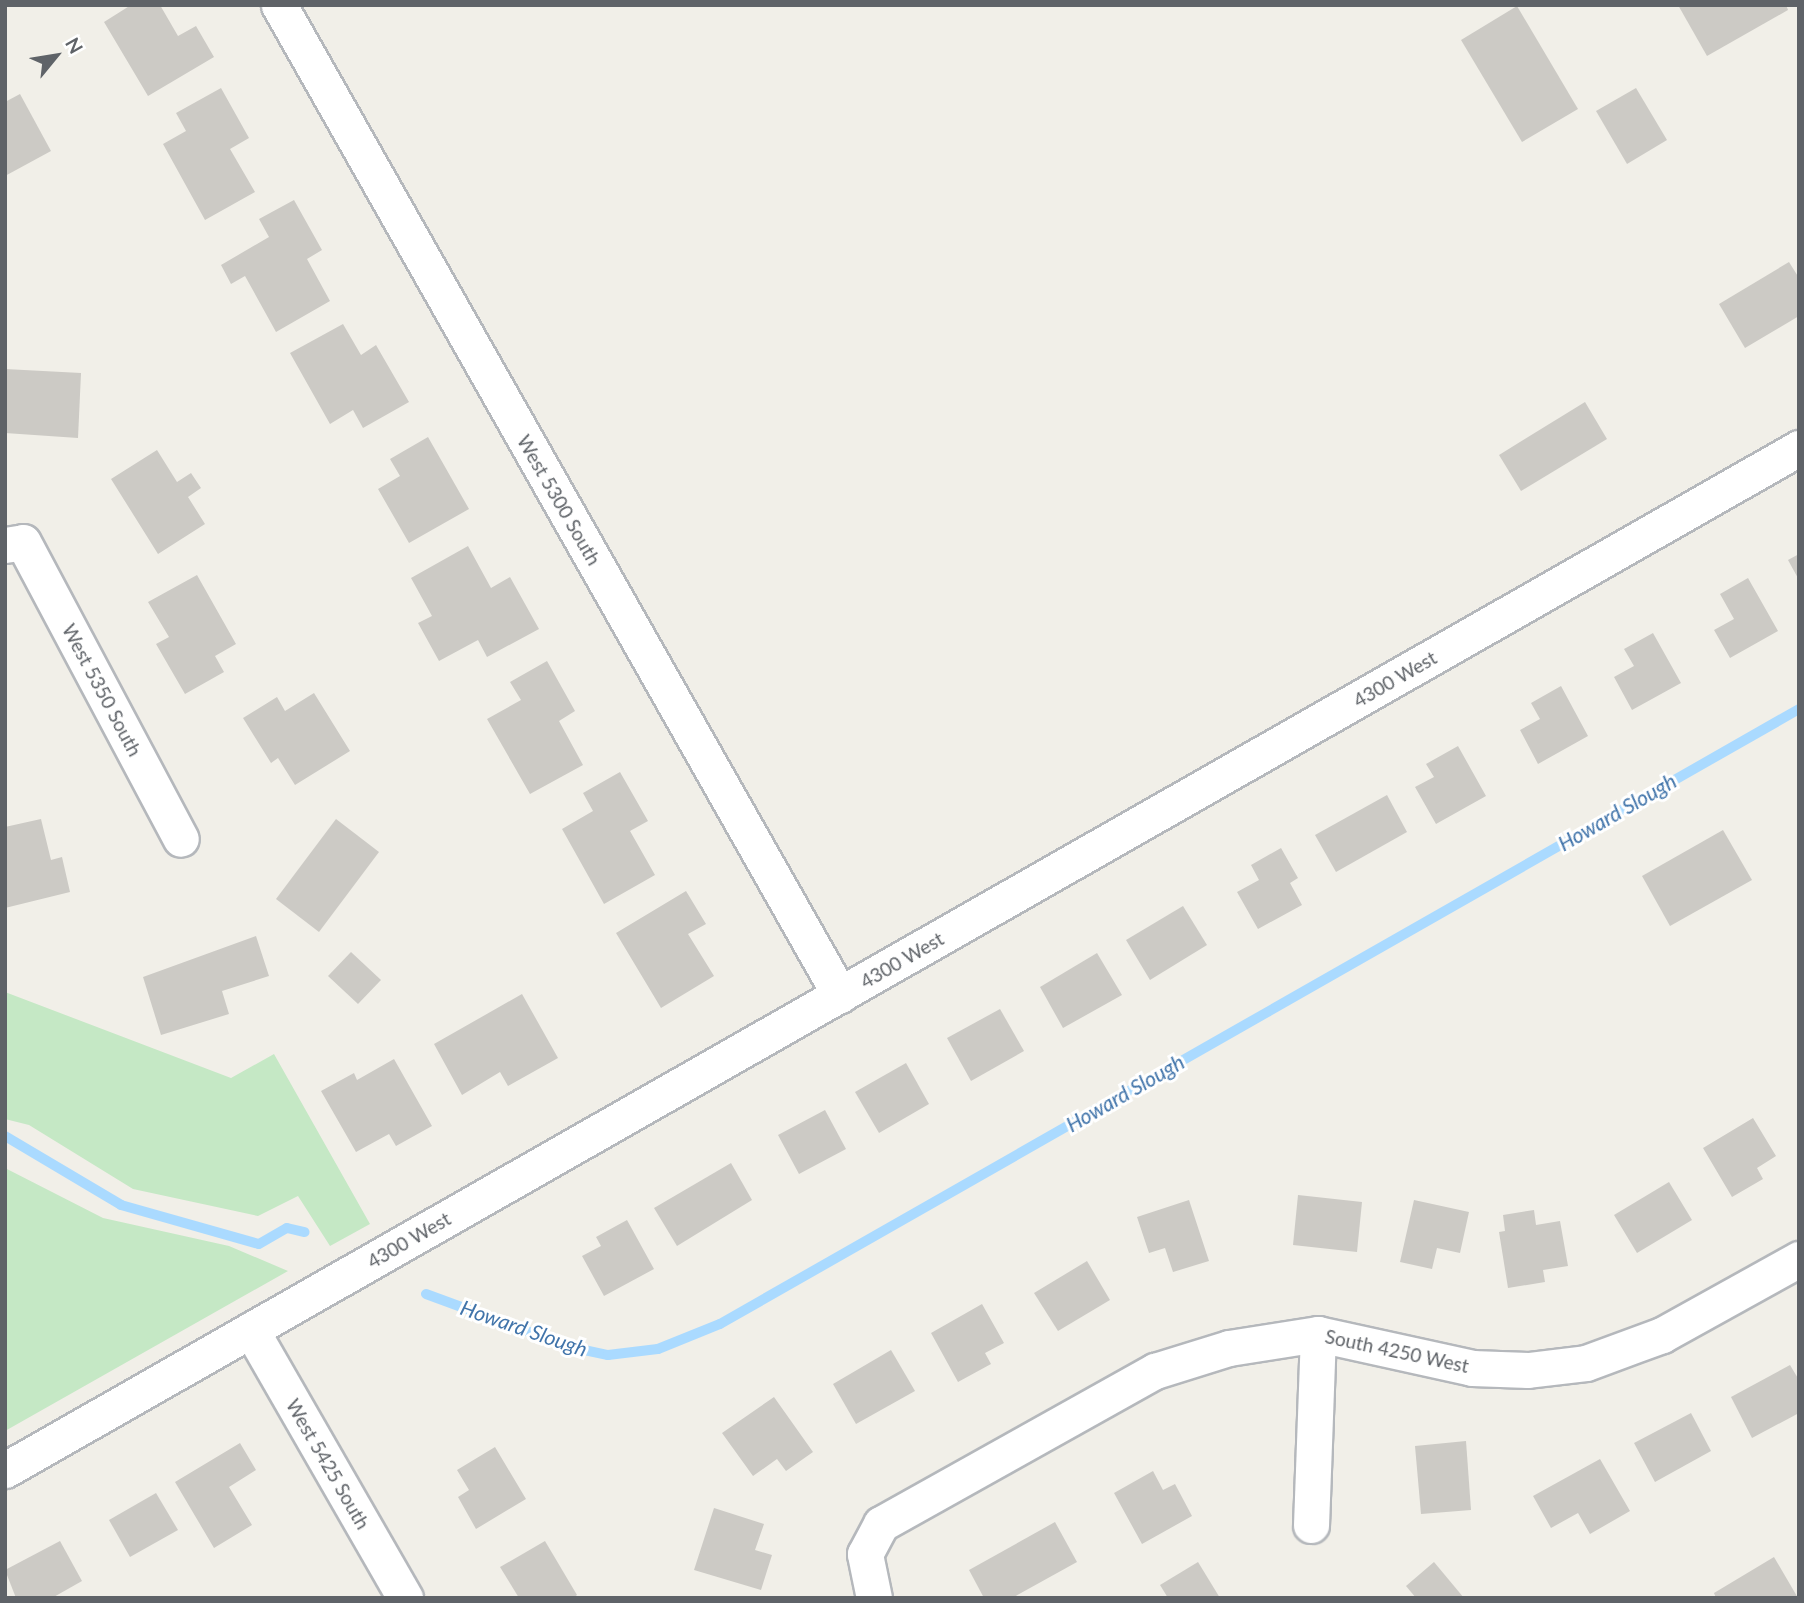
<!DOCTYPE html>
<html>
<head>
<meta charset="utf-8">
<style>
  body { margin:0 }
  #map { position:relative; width:1804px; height:1603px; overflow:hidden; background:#f1efe8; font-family:Lato,sans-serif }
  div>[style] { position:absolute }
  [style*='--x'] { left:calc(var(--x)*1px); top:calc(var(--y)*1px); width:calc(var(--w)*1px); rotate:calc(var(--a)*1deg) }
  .green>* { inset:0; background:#c5e8c5 }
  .stream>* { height:10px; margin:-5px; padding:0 5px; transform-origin:5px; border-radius:5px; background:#aadaff }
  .building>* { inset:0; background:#cccac5 }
  .roads { filter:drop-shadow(2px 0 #b5b8bc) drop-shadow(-2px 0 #b5b8bc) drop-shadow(0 2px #b5b8bc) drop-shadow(0 -2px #b5b8bc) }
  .minor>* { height:35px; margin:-17.5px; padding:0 17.5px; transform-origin:17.5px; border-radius:17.5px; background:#fff }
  span { translate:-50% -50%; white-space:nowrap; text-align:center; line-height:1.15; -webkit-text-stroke:6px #fff; paint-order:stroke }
  .street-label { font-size:19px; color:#5f6368 }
  .water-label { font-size:21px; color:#4174aa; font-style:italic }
  .frame { position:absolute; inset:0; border:7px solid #5f6368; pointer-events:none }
  .north { position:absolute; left:21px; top:21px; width:70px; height:70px; -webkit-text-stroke:5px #fff; paint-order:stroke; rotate:60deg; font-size:19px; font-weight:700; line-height:28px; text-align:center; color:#5f6368 }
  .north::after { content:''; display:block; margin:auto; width:24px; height:32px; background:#5f6368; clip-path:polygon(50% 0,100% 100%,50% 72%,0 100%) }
</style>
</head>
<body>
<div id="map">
  <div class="green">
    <i style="clip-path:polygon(5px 992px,231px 1078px,274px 1054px,370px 1224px,330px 1246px,298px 1196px,258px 1216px,133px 1189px,29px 1125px,5px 1119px)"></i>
    <i style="clip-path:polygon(5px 1168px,103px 1218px,229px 1246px,288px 1271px,5px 1431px)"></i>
  </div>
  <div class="stream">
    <i style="--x:5;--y:1136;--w:135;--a:30.7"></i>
    <i style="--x:121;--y:1205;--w:143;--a:15.8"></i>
    <i style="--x:259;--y:1244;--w:32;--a:-30"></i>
    <i style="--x:287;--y:1228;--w:18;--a:13"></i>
    <i style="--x:426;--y:1294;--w:153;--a:20.2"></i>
    <i style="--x:570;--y:1347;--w:39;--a:12"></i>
    <i style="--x:608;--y:1355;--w:50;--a:-6.8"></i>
    <i style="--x:658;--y:1349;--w:67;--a:-22"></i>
    <i style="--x:720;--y:1324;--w:1242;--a:-29.68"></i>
  </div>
  <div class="building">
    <i style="clip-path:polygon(131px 5px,160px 5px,178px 36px,196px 26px,214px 57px,148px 96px,104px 22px)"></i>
    <i style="clip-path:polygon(1678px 5px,1786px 5px,1788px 10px,1707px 56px)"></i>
    <i style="clip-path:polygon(1517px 6px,1578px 109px,1522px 142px,1461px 40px)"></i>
    <i style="clip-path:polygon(221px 88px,249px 138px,230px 149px,255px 192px,205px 220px,163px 144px,186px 131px,176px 113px)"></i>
    <i style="clip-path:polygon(1636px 88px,1667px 140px,1627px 164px,1596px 111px)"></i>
    <i style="clip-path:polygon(20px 94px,51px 151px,5px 176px,5px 102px)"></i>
    <i style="clip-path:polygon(294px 200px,322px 250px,307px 259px,330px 301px,276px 332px,245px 276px,231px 284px,221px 265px,269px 237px,259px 219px)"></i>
    <i style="clip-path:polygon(1789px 262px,1799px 278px,1799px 316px,1745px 348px,1719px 304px)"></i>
    <i style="clip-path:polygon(343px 324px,361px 355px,376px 345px,409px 402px,363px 428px,353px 410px,330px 424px,290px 353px)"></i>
    <i style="clip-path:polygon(5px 369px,81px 373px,78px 438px,5px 433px)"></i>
    <i style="clip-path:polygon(1585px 402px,1607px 439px,1521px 491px,1499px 455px)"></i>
    <i style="clip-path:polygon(428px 437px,469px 509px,409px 543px,378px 489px,400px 476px,390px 459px)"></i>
    <i style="clip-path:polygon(157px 450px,177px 482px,191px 473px,201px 488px,188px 497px,205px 524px,158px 554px,111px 479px)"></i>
    <i style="clip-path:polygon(468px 546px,491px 588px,510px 577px,539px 629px,487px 657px,478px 640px,439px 661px,418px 623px,432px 616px,411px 578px)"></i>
    <i style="clip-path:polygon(1799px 554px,1799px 580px,1788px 560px)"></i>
    <i style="clip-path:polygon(197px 575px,236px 644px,215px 656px,224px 672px,185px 694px,156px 644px,169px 637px,148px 602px)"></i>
    <i style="clip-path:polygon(1748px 578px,1778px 631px,1730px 658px,1714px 630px,1734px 619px,1720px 594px)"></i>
    <i style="clip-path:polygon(1653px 633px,1681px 683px,1632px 710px,1614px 677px,1634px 666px,1624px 649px)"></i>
    <i style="clip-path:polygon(547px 661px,575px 711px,559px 721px,583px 765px,530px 794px,487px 719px,521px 700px,510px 682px)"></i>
    <i style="clip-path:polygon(1561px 686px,1588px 736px,1538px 764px,1520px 730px,1540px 719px,1531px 703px)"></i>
    <i style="clip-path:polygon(314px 693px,350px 751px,295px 785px,278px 758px,271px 763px,243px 718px,277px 697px,285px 711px)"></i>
    <i style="clip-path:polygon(1458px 746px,1486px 796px,1436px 824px,1415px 787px,1434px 777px,1426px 764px)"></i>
    <i style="clip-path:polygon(620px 772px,648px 821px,630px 831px,655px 875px,604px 904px,562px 829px,593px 811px,583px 793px)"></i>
    <i style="clip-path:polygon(1387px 795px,1407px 832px,1336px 872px,1315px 835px)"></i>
    <i style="clip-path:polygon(41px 819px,51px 860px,62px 857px,70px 892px,5px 908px,5px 827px)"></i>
    <i style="clip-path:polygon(336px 819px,379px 852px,319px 932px,276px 899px)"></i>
    <i style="clip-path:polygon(1723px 830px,1752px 880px,1670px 926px,1642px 876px)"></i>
    <i style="clip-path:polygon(1281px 848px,1298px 878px,1290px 883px,1302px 905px,1258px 929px,1237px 892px,1259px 880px,1251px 865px)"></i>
    <i style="clip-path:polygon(686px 891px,706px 924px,688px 934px,714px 976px,661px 1008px,616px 933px)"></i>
    <i style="clip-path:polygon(1183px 906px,1207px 945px,1150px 980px,1126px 940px)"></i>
    <i style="clip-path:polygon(256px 936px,269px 976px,222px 991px,229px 1014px,161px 1035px,143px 977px)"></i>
    <i style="clip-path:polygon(351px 952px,381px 980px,358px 1004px,328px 976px)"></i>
    <i style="clip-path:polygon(1097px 953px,1122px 995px,1063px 1028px,1040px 987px)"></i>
    <i style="clip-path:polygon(522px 994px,558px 1058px,508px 1086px,500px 1072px,462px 1095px,434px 1044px)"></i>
    <i style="clip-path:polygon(1000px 1009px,1024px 1051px,971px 1081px,947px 1038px)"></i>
    <i style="clip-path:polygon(394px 1059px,432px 1126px,396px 1146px,389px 1134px,356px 1152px,321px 1091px,354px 1073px,357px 1080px)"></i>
    <i style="clip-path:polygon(906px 1063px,929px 1104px,879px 1133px,855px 1092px)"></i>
    <i style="clip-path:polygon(825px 1110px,846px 1149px,799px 1174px,778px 1135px)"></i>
    <i style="clip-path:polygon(1753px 1118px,1776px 1156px,1757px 1168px,1763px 1179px,1732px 1197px,1703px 1148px)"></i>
    <i style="clip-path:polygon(731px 1163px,752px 1200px,677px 1246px,654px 1208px)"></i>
    <i style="clip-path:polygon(1669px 1182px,1692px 1220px,1637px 1253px,1614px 1215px)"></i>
    <i style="clip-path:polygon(1298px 1195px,1362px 1202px,1357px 1252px,1293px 1245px)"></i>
    <i style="clip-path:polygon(1189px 1200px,1209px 1261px,1173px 1272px,1165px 1248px,1149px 1253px,1137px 1217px)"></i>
    <i style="clip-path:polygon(1414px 1200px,1469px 1212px,1460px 1253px,1437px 1248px,1432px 1269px,1400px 1262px)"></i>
    <i style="clip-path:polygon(1534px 1210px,1536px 1225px,1560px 1221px,1568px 1266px,1543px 1270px,1545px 1282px,1508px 1288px,1499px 1232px,1505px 1231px,1503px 1215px)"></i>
    <i style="clip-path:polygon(627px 1220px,654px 1269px,604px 1296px,582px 1256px,601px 1246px,596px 1237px)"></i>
    <i style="clip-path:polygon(1087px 1261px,1110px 1300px,1058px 1331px,1034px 1293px)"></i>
    <i style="clip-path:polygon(982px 1304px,1004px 1343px,985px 1353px,991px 1364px,958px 1382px,931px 1333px)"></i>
    <i style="clip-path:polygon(891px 1350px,915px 1391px,856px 1424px,833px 1384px)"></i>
    <i style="clip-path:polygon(1790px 1365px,1799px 1380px,1799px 1413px,1752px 1438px,1731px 1397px)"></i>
    <i style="clip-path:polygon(774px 1397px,813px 1452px,786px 1471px,777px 1459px,753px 1476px,722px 1433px)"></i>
    <i style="clip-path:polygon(1691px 1413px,1711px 1451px,1655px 1482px,1634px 1443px)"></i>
    <i style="clip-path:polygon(1466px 1441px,1471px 1510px,1421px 1514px,1415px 1446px)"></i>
    <i style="clip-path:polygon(240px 1443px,256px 1470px,229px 1487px,252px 1525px,214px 1548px,175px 1482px)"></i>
    <i style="clip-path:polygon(495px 1447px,526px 1499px,476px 1529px,458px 1497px,469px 1490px,457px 1470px)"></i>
    <i style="clip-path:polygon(1600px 1459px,1630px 1511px,1590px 1534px,1578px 1513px,1551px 1528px,1533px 1496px)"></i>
    <i style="clip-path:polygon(1153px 1471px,1163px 1490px,1175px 1484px,1192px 1516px,1142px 1544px,1114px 1493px)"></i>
    <i style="clip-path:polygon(156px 1493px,178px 1530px,130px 1557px,109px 1520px)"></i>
    <i style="clip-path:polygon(714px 1508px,764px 1524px,755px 1550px,772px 1555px,761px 1590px,694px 1570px)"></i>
    <i style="clip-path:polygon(1055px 1522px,1077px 1562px,1012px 1598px,984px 1598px,969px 1570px)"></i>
    <i style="clip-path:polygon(60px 1541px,82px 1581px,52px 1598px,16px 1598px,5px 1570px)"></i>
    <i style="clip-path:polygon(545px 1541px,577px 1595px,573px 1598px,519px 1598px,500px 1567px)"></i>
    <i style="clip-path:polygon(1774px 1557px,1798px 1598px,1716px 1598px,1714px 1593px)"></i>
    <i style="clip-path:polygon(1198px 1562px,1220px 1598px,1168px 1598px,1160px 1585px)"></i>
    <i style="clip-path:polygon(1434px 1562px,1464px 1598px,1416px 1598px,1406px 1586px)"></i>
  </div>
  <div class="roads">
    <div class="minor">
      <i style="--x:279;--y:5;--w:1138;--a:60.46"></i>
      <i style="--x:5;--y:545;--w:18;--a:-9"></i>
      <i style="--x:23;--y:542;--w:336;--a:62"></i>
      <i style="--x:251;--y:1330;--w:309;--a:60.1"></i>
      <i style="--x:5;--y:1470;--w:2065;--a:-29.67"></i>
      <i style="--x:1311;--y:1525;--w:191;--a:-87.9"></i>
      <i style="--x:874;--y:1598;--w:45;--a:-101.6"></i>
      <i style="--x:865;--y:1554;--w:34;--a:-62"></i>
      <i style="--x:881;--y:1524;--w:314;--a:-29.2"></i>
      <i style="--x:1155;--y:1371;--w:77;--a:-17.3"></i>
      <i style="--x:1229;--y:1348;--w:90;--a:-8.9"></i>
      <i style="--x:1318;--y:1334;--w:158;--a:12.4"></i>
      <i style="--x:1472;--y:1368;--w:56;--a:2"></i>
      <i style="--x:1528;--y:1370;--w:58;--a:-6.9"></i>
      <i style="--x:1586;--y:1363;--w:81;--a:-20.2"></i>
      <i style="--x:1662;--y:1335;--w:157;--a:-29"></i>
    </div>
  </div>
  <div class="street-label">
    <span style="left:559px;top:500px;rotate:60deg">West 5300 South</span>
    <span style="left:1395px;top:679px;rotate:-30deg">4300 West</span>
    <span style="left:102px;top:690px;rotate:62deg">West 5350 South</span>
    <span style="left:902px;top:960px;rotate:-30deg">4300 West</span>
    <span style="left:409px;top:1240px;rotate:-30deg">4300 West</span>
    <span style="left:1397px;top:1351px;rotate:12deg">South 4250 West</span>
    <span style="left:328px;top:1464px;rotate:60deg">West 5425 South</span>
  </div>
  <div class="water-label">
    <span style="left:1617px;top:812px;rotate:-30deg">Howard Slough</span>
    <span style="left:1125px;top:1093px;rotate:-30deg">Howard Slough</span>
    <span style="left:524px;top:1328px;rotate:19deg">Howard Slough</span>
  </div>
  <div class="frame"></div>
  <div class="north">N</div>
</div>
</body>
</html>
